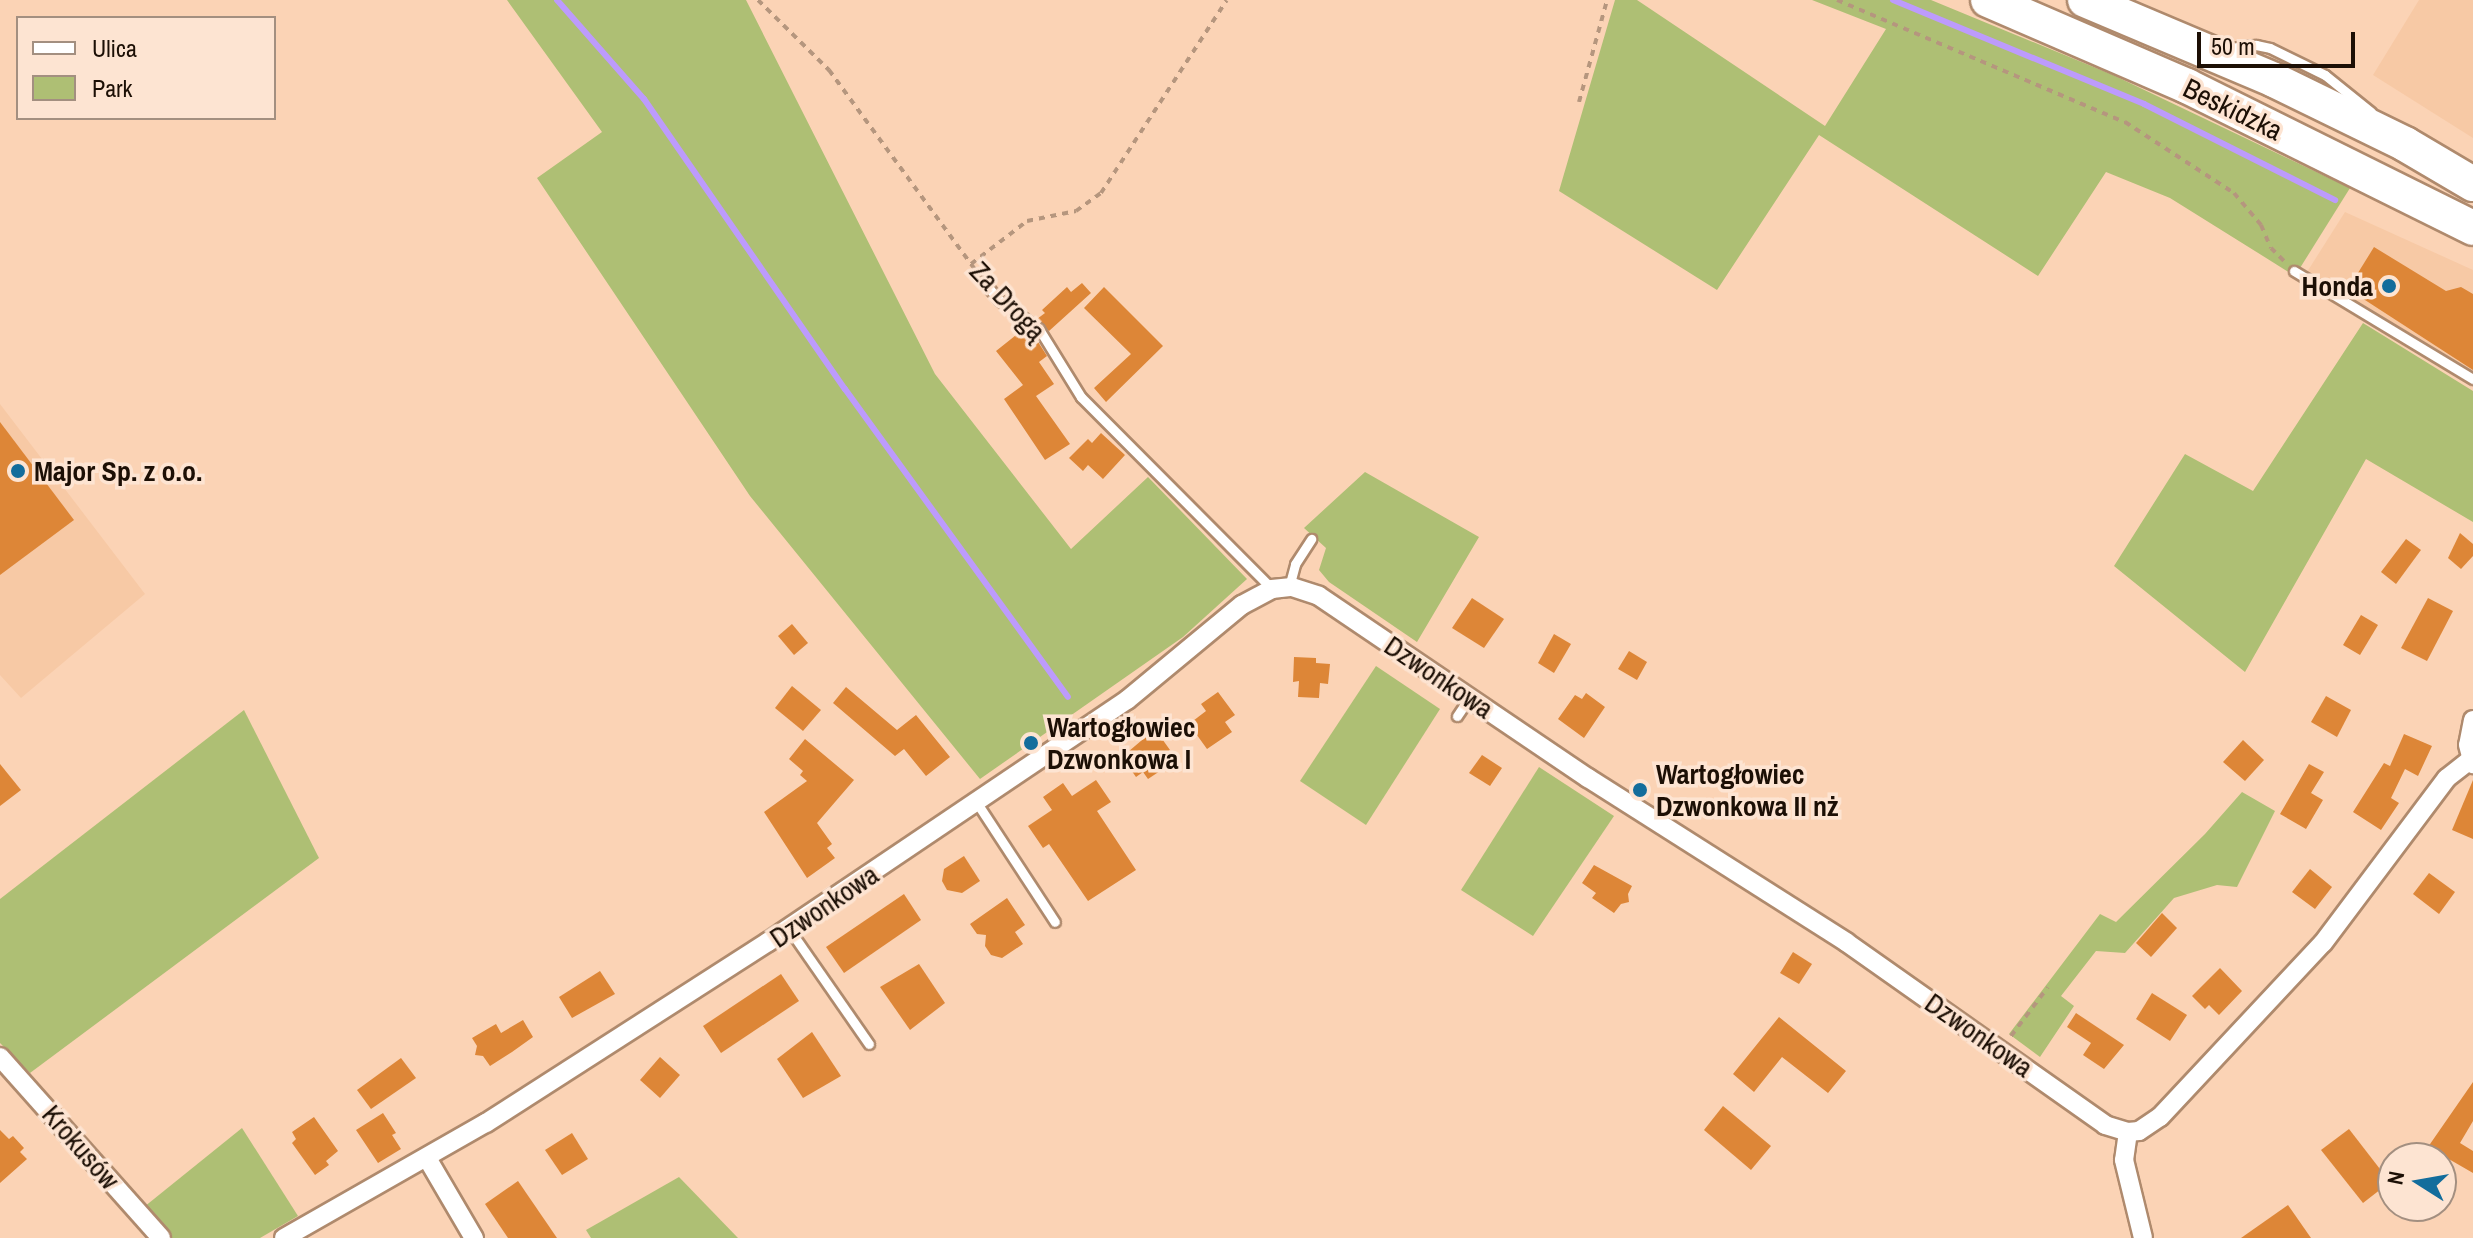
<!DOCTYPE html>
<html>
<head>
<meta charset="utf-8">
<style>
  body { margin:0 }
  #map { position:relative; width:2473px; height:1238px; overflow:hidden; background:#fbd3b5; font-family:"Archivo Narrow",sans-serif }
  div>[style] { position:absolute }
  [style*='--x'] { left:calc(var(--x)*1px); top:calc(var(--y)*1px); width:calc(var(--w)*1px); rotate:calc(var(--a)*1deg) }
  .built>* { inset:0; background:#f7c9a5 }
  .green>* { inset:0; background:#aebf74 }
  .stream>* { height:6px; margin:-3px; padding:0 3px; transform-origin:3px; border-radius:3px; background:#bd9bfc }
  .building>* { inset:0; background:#dd8637 }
  .path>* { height:4px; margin-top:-2px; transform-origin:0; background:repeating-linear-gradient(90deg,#b5967e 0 6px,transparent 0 12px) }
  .roads { filter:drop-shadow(2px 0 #af8a6d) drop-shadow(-2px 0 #af8a6d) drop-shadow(0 2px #af8a6d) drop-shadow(0 -2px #af8a6d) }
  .lane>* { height:9px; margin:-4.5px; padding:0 4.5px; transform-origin:4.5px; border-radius:4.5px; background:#fff }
  .street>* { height:18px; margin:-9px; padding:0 9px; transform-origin:9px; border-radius:9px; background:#fff }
  .highway>* { height:34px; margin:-17px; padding:0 17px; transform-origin:17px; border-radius:17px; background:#fff }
  .dots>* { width:22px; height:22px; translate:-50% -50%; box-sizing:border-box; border:4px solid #fde4d2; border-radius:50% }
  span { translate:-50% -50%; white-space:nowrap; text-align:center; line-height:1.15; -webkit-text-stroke:7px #fde4d2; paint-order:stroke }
  .street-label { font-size:28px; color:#1c0f05 }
  .poi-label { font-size:28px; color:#1c0f05; font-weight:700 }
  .right { translate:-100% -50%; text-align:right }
  .left { translate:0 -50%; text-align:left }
  .legend { position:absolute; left:16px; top:16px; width:260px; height:104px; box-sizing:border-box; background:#fde4d2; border:2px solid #a38f80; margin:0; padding:10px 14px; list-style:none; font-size:24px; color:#1c0f05 }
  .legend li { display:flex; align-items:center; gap:16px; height:40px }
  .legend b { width:40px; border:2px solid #a38f80 }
  .north { position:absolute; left:2377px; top:1142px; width:80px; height:80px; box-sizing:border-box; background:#fde4d2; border:2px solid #a38f80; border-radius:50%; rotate:281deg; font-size:22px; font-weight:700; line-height:32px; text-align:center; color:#1c0f05 }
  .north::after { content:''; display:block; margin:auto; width:28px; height:36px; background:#136d9c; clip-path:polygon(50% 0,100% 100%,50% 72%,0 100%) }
  .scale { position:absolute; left:2197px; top:32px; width:158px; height:36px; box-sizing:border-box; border:4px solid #1c0f05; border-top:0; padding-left:10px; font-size:24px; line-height:28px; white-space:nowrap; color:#1c0f05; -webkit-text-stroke:6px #fde4d2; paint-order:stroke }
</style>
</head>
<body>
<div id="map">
  <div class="built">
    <i style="clip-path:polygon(2419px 0,2473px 0,2473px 138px,2373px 75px)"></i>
    <i style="clip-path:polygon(2345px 212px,2473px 270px,2473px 375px,2307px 272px)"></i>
    <i style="clip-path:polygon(0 404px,145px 594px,21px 698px,0 675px)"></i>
  </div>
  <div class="green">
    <i style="clip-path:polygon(507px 0,746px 0,935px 374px,1071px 549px,1148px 477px,1247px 579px,1183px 637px,980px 779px,750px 496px,537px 178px,602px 132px)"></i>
    <i style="clip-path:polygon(1615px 0,1637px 0,1825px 126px,1886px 29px,1812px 0,1931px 0,2113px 75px,2350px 188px,2295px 276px,2170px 198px,2106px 172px,2038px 276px,1819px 135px,1717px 290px,1559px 191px)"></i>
    <i style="clip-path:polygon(2363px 323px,2473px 391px,2473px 522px,2366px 459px,2245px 672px,2114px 566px,2185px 454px,2253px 491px)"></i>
    <i style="clip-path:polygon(1365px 472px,1479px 537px,1417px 642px,1329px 582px,1319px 570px,1326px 548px,1304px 528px)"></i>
    <i style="clip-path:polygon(1376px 666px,1440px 709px,1366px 825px,1300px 781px)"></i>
    <i style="clip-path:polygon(244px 710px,319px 858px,30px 1073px,0 1043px,0 899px)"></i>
    <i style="clip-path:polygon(1539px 767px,1614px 816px,1533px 936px,1461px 890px)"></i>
    <i style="clip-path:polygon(2242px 792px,2275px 811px,2237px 887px,2217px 885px,2174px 898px,2125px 953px,2096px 951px,2061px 996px,2074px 1006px,2040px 1057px,2009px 1034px,2100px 914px,2116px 922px,2205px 834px)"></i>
    <i style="clip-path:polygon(242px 1128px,298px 1216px,260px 1238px,171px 1238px,144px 1207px)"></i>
    <i style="clip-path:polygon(679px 1177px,738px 1238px,591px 1238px,586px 1230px)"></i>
  </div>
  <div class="stream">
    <i style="--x:557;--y:0;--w:132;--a:48.7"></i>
    <i style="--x:644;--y:99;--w:353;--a:55.3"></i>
    <i style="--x:845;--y:389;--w:380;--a:54.1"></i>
    <i style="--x:1893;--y:0;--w:272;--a:22.5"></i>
    <i style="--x:2144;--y:104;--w:214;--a:26.7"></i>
  </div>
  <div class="building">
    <i style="clip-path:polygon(2374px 247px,2446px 291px,2461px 287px,2473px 294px,2473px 370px,2348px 289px)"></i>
    <i style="clip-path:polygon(1082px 283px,1091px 293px,1049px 331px,1037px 319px,1045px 313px,1042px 310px,1067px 287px,1071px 292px)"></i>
    <i style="clip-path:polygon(1104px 287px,1163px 346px,1106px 402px,1094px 388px,1131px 354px,1084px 308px)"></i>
    <i style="clip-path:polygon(1025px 328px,1033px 334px,1047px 356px,1039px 362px,1054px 384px,1036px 396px,1070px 444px,1045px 460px,1004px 399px,1023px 385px,996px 351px)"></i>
    <i style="clip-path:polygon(0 422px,74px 520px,0 575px)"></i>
    <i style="clip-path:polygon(1101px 433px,1125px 455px,1103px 479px,1088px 465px,1083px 471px,1069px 458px,1088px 439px,1092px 443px)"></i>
    <i style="clip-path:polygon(2460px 533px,2473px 544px,2473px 556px,2461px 569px,2448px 558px)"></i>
    <i style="clip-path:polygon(2406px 539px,2421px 550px,2396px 584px,2381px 572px)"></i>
    <i style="clip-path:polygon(1472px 598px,1504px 619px,1484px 648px,1452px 628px)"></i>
    <i style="clip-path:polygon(2428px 598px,2453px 611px,2427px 661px,2401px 648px)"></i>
    <i style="clip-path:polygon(2361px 615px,2378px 625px,2360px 655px,2343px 645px)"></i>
    <i style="clip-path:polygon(792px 624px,808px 643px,794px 655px,778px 636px)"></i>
    <i style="clip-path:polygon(1554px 634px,1571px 644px,1554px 673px,1538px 663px)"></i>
    <i style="clip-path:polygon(1629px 651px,1647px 662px,1637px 680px,1618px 669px)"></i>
    <i style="clip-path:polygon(1294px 657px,1316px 658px,1316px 663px,1330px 664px,1328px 684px,1320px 683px,1319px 698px,1298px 697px,1299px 681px,1293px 682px)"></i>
    <i style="clip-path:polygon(792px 686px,821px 710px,803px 731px,775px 708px)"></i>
    <i style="clip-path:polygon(846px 687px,897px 730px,916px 715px,950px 757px,926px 776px,904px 749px,895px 756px,833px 703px)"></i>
    <i style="clip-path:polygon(1218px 692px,1235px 715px,1225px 722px,1232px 732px,1207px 749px,1189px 724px,1206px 711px,1201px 704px)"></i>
    <i style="clip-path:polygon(1586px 693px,1605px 707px,1584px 738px,1558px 719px,1575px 695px,1582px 699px)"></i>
    <i style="clip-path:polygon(2326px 696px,2351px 710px,2337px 737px,2311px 722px)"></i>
    <i style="clip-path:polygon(1155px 729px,1170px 750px,1162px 756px,1169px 765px,1148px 779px,1143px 772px,1136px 777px,1122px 757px)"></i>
    <i style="clip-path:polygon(2404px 734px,2432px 746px,2418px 776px,2405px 769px,2391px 798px,2399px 803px,2381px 830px,2353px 812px,2384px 763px,2390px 766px)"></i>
    <i style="clip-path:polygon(805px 739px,854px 780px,817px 823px,832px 844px,827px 848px,835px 858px,807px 878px,764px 812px,807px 781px,800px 775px,803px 771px,789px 759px)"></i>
    <i style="clip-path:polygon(2243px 740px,2264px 760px,2245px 781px,2223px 762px)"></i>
    <i style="clip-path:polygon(1482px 755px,1502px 768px,1490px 786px,1469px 773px)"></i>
    <i style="clip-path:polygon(0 764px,21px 790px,0 806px)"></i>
    <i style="clip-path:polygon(2309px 764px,2324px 772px,2311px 793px,2323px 800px,2306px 829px,2280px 814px)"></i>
    <i style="clip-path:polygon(1096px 780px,1111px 802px,1097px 811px,1136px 870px,1088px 901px,1049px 844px,1043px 848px,1028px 826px,1052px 810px,1043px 797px,1063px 783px,1072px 796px)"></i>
    <i style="clip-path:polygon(2473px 780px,2473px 839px,2452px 830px)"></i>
    <i style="clip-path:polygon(964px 856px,980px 881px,962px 893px,947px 890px,942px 881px,944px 869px)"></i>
    <i style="clip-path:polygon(1594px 865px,1632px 886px,1628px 894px,1629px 902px,1621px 904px,1614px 913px,1592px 898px,1596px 893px,1582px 883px)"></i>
    <i style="clip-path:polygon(2310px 869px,2332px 887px,2315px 909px,2292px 892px)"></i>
    <i style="clip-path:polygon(2429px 873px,2455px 892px,2439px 914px,2413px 894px)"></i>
    <i style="clip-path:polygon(904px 894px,921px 920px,844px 973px,826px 947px)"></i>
    <i style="clip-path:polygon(1007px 898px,1025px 925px,1015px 932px,1023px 944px,1002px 958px,991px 955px,985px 946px,986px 935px,977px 934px,970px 924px)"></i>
    <i style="clip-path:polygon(2162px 913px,2177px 928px,2151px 957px,2136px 943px)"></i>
    <i style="clip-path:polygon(1793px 952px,1812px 964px,1799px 984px,1780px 973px)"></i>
    <i style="clip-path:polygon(919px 964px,945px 1003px,910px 1030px,880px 987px)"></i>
    <i style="clip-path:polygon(2220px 968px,2242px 991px,2219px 1015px,2209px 1005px,2205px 1009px,2192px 996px)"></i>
    <i style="clip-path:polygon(600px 971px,615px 994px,572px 1018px,559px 997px)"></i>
    <i style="clip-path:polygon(781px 974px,799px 1001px,721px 1053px,703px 1026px)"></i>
    <i style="clip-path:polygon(2152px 993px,2187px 1015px,2170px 1041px,2136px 1019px)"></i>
    <i style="clip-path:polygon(2076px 1013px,2124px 1045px,2104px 1069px,2083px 1055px,2091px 1043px,2067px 1027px)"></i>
    <i style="clip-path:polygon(1779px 1017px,1846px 1071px,1828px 1093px,1782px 1057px,1754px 1092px,1733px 1074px)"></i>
    <i style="clip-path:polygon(523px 1020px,533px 1037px,512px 1052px,490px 1066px,483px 1056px,475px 1055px,477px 1046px,472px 1038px,496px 1024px,501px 1033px)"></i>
    <i style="clip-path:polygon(812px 1032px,841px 1076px,803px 1098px,777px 1059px)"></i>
    <i style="clip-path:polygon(660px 1057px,680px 1075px,660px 1098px,640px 1080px)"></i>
    <i style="clip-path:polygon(401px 1058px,416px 1078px,371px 1109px,357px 1090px)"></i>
    <i style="clip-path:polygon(2473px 1082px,2473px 1121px,2460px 1143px,2473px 1151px,2473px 1173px,2428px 1147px)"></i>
    <i style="clip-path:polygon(1723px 1106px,1771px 1146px,1751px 1170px,1704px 1130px)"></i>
    <i style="clip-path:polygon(383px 1113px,396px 1133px,392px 1135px,401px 1149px,378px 1163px,356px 1130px)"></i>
    <i style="clip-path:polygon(314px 1117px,338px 1151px,326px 1161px,329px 1165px,315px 1175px,292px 1143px,296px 1139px,292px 1132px)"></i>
    <i style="clip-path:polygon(2349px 1129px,2390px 1182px,2363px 1203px,2321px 1150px)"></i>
    <i style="clip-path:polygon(0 1130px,9px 1139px,13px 1136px,24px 1148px,20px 1152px,27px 1159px,0 1183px)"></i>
    <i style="clip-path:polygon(572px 1133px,588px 1159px,562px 1175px,545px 1150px)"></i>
    <i style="clip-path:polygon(518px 1181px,557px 1238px,508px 1238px,485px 1204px)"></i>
    <i style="clip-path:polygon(2288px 1205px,2311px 1238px,2241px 1238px)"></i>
  </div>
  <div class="path">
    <i style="--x:758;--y:0;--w:100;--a:44.6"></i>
    <i style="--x:829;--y:70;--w:249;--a:53.8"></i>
    <i style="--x:1837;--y:0;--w:313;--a:23"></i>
    <i style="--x:2125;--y:122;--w:130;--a:33.1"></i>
    <i style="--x:2234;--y:193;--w:42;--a:49.8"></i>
    <i style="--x:2261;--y:225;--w:25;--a:67"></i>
    <i style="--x:2271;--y:248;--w:20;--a:45"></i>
    <i style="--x:1579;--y:102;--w:106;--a:-74.6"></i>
    <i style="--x:971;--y:264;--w:71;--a:-37.5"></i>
    <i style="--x:1027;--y:221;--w:50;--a:-11.5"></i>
    <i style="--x:1076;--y:211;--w:31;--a:-36"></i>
    <i style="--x:1101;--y:193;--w:230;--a:-56.9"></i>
    <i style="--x:2011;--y:1036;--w:61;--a:-52.9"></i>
  </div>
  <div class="roads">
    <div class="lane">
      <i style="--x:2230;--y:48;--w:26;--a:-7"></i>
      <i style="--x:2256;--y:45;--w:14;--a:12"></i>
      <i style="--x:2270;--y:48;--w:61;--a:26.1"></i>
      <i style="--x:2325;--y:75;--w:59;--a:38.8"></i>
      <i style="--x:2294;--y:271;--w:209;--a:31.1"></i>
      <i style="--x:983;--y:281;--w:25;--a:50"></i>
      <i style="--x:999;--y:300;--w:49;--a:35.9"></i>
      <i style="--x:1039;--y:329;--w:80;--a:58.3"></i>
      <i style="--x:1081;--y:397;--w:271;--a:45.1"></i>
      <i style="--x:1289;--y:587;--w:24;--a:-75"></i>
      <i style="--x:1295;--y:564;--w:30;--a:-57"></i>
      <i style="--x:1457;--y:716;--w:22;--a:-56"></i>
      <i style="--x:977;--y:803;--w:142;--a:56.8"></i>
      <i style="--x:789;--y:929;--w:140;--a:55.2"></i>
    </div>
    <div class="street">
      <i style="--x:2473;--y:720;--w:25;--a:101"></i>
      <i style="--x:2468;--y:745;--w:20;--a:75"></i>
      <i style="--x:0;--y:1057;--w:242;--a:48.3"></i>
      <i style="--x:2128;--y:1132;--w:28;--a:98"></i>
      <i style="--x:2124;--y:1160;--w:80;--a:76.3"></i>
      <i style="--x:427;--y:1158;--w:93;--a:59.6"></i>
      <i style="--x:284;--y:1238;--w:232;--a:-29.7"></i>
      <i style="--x:486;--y:1123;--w:335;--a:-32.7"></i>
      <i style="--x:768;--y:942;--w:433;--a:-34"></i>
      <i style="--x:1127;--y:700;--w:149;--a:-39.6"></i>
      <i style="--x:1242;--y:605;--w:34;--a:-28"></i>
      <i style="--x:1272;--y:589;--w:20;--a:-6"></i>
      <i style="--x:1292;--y:587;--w:28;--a:18"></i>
      <i style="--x:1319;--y:596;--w:325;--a:34.1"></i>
      <i style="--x:1588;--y:778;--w:306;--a:32.4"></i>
      <i style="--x:1846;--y:942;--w:317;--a:35.2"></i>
      <i style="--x:2105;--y:1125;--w:24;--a:17"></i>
      <i style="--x:2128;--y:1132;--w:11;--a:-5"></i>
      <i style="--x:2139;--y:1131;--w:25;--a:-34"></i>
      <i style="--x:2160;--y:1117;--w:238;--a:-46.9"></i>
      <i style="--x:2323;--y:943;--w:206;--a:-53.1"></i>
      <i style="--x:2447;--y:778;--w:29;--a:-38"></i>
    </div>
    <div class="highway">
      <i style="--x:1988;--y:0;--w:217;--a:23.4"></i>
      <i style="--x:2187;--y:86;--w:319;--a:26.4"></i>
      <i style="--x:2085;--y:0;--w:205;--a:22.9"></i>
      <i style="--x:2274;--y:80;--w:146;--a:26"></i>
      <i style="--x:2405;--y:144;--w:79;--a:30.5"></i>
    </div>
  </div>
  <div class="dots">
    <i style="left:2389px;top:286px;background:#136d9c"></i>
    <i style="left:18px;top:471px;background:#136d9c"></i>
    <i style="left:1031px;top:743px;background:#136d9c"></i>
    <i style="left:1640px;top:790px;background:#136d9c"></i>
  </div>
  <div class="street-label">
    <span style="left:2233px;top:109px;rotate:26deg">Beskidzka</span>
    <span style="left:1008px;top:301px;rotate:47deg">Za Drogą</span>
    <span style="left:1439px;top:677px;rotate:34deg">Dzwonkowa</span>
    <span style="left:824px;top:906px;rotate:-34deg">Dzwonkowa</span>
    <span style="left:1979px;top:1035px;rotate:35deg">Dzwonkowa</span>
    <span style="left:81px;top:1147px;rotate:49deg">Krokusów</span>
  </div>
  <div class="poi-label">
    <span class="right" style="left:2373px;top:286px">Honda</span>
    <span class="left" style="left:34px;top:471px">Major Sp. z o.o.</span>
    <span class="left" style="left:1047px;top:743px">Wartogłowiec<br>Dzwonkowa I</span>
    <span class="left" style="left:1656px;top:790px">Wartogłowiec<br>Dzwonkowa II nż</span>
  </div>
  <ul class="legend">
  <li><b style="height:10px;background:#fff"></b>Ulica</li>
  <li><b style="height:22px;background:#aebf74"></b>Park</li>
  </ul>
  <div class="north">N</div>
  <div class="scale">50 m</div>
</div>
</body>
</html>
